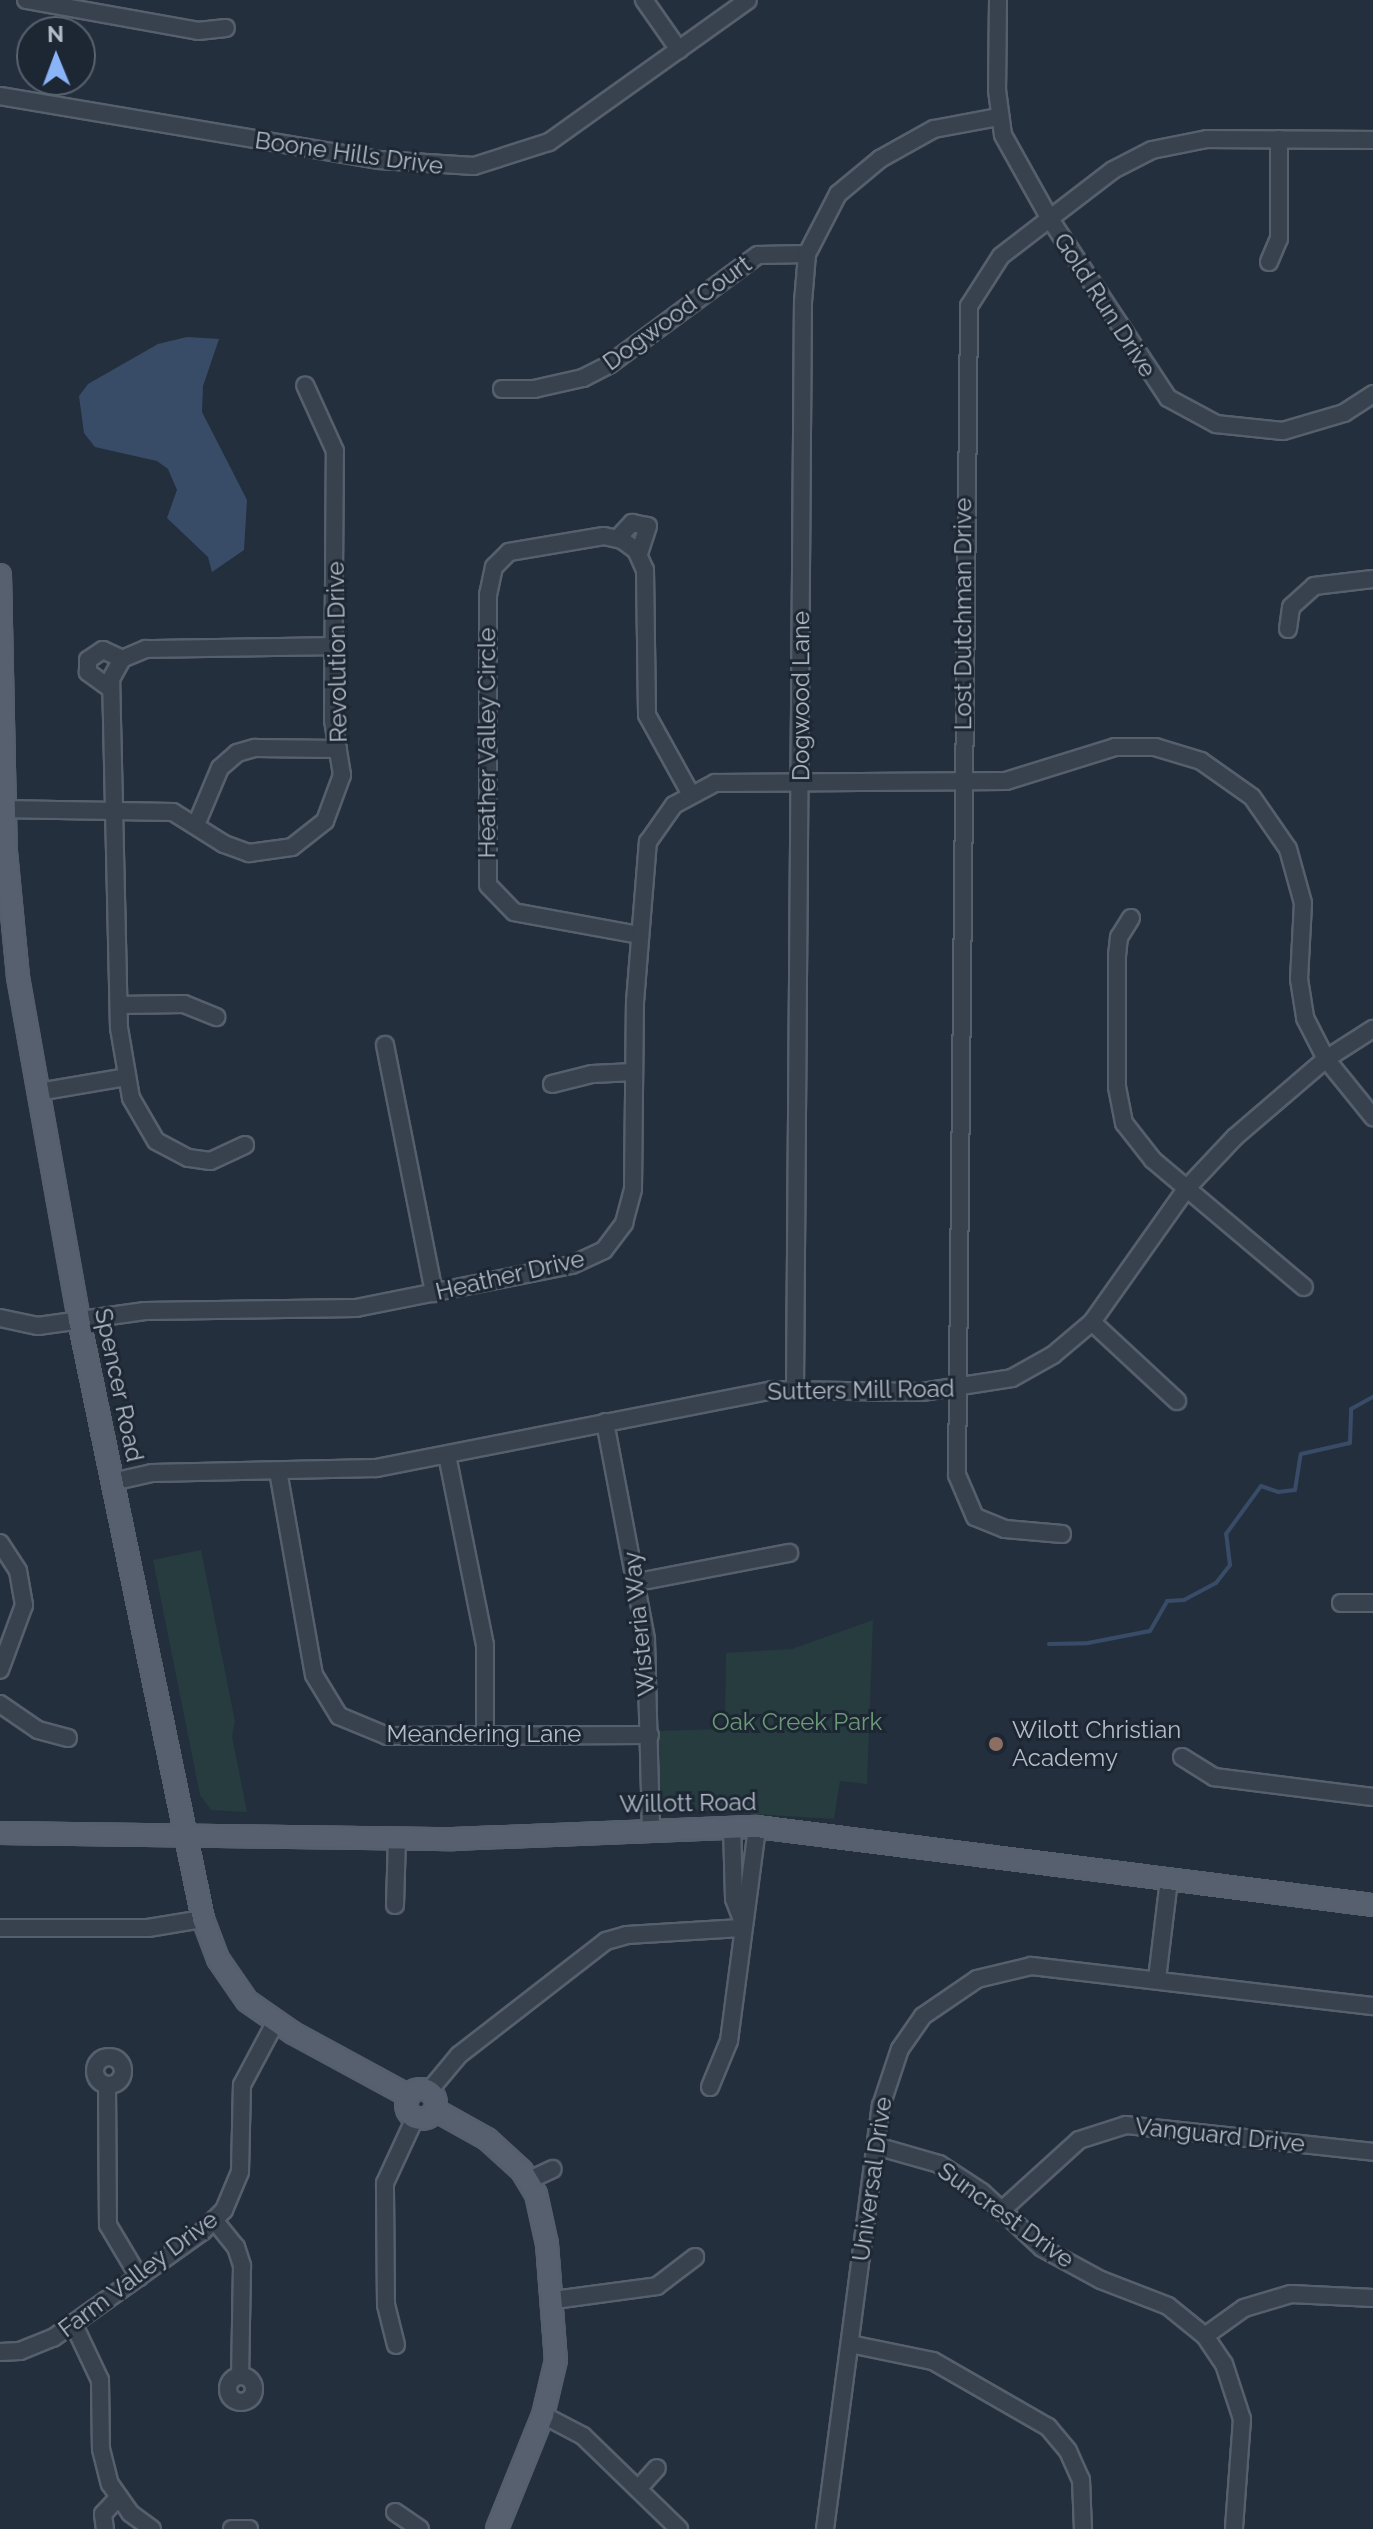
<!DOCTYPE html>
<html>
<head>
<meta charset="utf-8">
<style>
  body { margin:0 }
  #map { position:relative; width:1373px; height:2529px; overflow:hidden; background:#242f3e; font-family:Raleway,sans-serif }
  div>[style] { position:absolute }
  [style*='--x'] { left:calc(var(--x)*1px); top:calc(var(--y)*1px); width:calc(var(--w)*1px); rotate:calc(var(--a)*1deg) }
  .green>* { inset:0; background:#263c3f }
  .water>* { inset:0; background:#394c67 }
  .stream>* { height:4px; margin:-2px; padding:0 2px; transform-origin:2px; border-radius:2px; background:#394c67 }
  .roads { filter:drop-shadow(2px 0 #565f6c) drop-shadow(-2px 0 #565f6c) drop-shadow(0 2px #565f6c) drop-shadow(0 -2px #565f6c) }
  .minor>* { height:16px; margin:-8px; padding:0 8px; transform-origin:8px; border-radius:8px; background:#38414e }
  .minor>.ring { margin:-8px; padding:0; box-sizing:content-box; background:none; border:16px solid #38414e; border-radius:50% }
  .major>* { height:20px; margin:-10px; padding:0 10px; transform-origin:10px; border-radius:10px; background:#56606e }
  .major>.ring { margin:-10px; padding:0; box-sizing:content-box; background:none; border:20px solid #56606e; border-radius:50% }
  .dots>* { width:22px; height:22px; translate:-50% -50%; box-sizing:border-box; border:4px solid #1d2633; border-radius:50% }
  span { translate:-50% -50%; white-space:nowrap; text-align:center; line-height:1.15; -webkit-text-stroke:6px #1d2633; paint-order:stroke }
  .street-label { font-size:24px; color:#b4bcc9 }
  .park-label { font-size:24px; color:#6b9a76 }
  .poi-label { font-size:24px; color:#b4bcc9 }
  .left { translate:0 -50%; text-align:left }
  .north { position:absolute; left:16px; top:16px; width:80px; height:80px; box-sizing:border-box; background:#1d2633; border:2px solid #59626f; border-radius:50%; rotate:359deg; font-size:22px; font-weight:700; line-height:32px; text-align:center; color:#b4bcc9 }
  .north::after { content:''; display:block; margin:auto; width:28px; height:36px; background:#8ab4f8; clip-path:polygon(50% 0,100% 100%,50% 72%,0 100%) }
</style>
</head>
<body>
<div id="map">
  <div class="green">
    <i style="clip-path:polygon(201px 1550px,235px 1722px,232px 1736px,247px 1812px,211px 1810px,200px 1795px,153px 1560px)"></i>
    <i style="clip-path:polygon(873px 1620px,867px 1784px,840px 1781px,834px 1819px,661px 1808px,656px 1731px,725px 1729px,726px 1653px,792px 1649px)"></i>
  </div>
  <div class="water">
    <i style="clip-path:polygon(187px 337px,219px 339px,203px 386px,202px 412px,247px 500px,244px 550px,212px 572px,208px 557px,167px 518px,177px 490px,168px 469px,157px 461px,95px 447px,84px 433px,79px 396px,88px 384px,158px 344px)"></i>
  </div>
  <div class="stream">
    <i style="--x:1049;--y:1644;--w:39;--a:-1"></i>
    <i style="--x:1088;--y:1643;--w:63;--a:-11"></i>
    <i style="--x:1150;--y:1631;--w:34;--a:-60"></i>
    <i style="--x:1167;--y:1601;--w:17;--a:-3"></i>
    <i style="--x:1184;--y:1600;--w:36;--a:-28"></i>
    <i style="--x:1216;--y:1583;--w:23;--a:-52"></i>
    <i style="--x:1230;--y:1565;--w:31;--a:-97"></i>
    <i style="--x:1226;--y:1534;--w:59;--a:-53.9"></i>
    <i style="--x:1261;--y:1486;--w:18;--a:19"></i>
    <i style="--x:1278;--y:1492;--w:17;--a:-7"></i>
    <i style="--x:1295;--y:1490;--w:36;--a:-81"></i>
    <i style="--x:1301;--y:1454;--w:50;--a:-12.7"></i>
    <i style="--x:1350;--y:1443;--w:34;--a:-88"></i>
    <i style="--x:1351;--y:1409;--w:25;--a:-29"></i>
  </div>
  <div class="roads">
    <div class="minor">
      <i style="--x:26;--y:0;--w:175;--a:10.2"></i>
      <i style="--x:198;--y:31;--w:28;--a:-6"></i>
      <i style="--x:644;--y:0;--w:61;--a:55"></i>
      <i style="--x:998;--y:0;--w:90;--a:90.6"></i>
      <i style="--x:997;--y:90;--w:45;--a:82.4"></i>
      <i style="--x:1003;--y:135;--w:96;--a:60.8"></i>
      <i style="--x:1050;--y:219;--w:214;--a:56.6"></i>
      <i style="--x:1168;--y:398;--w:55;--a:28.4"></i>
      <i style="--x:1216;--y:424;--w:67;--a:6"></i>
      <i style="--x:1283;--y:431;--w:64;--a:-16.4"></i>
      <i style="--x:1344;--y:413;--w:35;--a:-33"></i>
      <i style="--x:0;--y:96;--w:385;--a:9.6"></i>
      <i style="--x:380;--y:160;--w:94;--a:3.7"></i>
      <i style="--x:474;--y:166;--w:79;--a:-17.7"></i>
      <i style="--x:549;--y:142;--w:244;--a:-35.5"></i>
      <i style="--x:1269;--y:262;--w:25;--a:-67"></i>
      <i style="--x:1279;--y:239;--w:100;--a:-90"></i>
      <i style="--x:502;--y:389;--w:32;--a:0"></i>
      <i style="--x:534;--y:389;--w:50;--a:-12.7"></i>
      <i style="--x:583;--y:378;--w:30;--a:-27"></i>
      <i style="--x:610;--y:364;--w:184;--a:-36.4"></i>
      <i style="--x:758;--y:255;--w:49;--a:-1.2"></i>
      <i style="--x:618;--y:538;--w:21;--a:-47"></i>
      <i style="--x:632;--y:523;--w:16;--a:11"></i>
      <i style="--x:648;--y:526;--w:29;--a:108"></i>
      <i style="--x:1288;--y:629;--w:22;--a:-82"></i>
      <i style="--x:1291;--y:607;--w:31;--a:-42"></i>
      <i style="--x:1314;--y:586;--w:59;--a:-6.8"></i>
      <i style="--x:111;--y:689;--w:29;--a:-144"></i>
      <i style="--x:88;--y:672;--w:12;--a:-90"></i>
      <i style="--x:88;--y:660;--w:18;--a:-34"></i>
      <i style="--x:103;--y:650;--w:21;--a:25"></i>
      <i style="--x:0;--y:809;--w:173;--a:1"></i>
      <i style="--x:173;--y:812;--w:60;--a:32.1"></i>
      <i style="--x:224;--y:844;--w:27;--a:20"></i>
      <i style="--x:249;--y:853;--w:43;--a:-7.9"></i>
      <i style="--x:292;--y:847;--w:42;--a:-38.2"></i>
      <i style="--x:325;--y:821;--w:49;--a:-69.7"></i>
      <i style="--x:342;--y:775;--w:56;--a:-99.3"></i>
      <i style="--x:333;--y:720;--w:269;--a:-89.6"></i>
      <i style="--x:335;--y:451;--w:72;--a:-114.4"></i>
      <i style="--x:196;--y:825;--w:62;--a:-67.2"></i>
      <i style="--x:220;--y:768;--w:23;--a:-41"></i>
      <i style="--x:237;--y:753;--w:19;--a:-16"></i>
      <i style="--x:255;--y:748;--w:83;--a:0.7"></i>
      <i style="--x:1131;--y:918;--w:22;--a:122"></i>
      <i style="--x:1119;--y:937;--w:18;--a:96"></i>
      <i style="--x:1117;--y:955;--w:132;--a:90"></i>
      <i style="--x:1117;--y:1087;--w:37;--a:79"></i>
      <i style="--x:1124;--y:1123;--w:47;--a:51.9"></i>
      <i style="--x:1153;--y:1160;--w:197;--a:40.1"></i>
      <i style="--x:639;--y:935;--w:127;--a:-169.6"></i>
      <i style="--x:514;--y:912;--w:37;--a:-134"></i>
      <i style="--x:488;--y:885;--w:290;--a:-90"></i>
      <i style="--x:488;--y:595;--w:29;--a:-78"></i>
      <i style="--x:494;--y:567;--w:21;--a:-45"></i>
      <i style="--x:509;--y:552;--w:96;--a:-9.6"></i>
      <i style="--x:604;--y:536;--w:18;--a:13"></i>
      <i style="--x:622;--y:540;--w:17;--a:36"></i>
      <i style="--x:636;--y:550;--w:22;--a:66"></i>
      <i style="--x:645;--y:570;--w:145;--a:89.2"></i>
      <i style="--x:647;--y:715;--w:89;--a:61.1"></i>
      <i style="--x:119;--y:1005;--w:65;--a:-0.9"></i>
      <i style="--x:184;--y:1004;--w:35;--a:22"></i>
      <i style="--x:385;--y:1045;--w:253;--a:78.8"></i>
      <i style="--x:552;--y:1084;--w:41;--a:-14"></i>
      <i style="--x:592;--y:1074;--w:42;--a:-2.7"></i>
      <i style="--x:38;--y:1092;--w:90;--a:-9.6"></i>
      <i style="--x:245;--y:1145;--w:38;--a:155"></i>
      <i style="--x:210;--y:1161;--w:22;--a:-172"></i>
      <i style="--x:188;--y:1158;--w:36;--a:-152"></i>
      <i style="--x:156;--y:1141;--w:50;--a:-120.2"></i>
      <i style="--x:131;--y:1098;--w:71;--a:-99.7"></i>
      <i style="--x:119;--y:1028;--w:349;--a:-91.3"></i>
      <i style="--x:111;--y:679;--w:23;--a:-61"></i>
      <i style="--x:122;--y:659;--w:26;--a:-23"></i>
      <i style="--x:146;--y:649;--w:188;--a:-0.9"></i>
      <i style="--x:0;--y:1318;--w:39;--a:12"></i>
      <i style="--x:38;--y:1326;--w:108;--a:-8"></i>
      <i style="--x:145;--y:1311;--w:211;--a:-0.8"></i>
      <i style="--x:356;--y:1308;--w:220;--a:-11.3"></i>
      <i style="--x:572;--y:1265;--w:35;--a:-25"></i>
      <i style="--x:604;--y:1250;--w:34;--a:-53"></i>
      <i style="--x:624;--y:1223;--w:35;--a:-75"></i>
      <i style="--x:633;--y:1189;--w:187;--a:-89.4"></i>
      <i style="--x:635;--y:1002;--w:161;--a:-85.4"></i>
      <i style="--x:648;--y:842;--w:45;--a:-54.9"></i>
      <i style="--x:674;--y:805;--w:47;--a:-28.2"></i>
      <i style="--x:715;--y:783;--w:291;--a:-0.4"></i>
      <i style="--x:1006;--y:781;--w:114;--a:-17.3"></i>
      <i style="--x:1115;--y:747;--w:40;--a:0"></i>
      <i style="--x:1155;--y:747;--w:48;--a:16.9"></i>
      <i style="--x:1201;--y:761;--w:62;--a:35.2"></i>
      <i style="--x:1252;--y:797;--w:63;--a:55.3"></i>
      <i style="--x:1288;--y:849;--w:56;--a:74.5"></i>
      <i style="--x:1303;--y:903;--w:76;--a:93"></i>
      <i style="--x:1299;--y:979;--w:39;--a:81"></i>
      <i style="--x:1305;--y:1018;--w:46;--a:62.9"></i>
      <i style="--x:1326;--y:1059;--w:75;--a:51"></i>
      <i style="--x:1092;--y:1322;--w:116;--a:42.9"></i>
      <i style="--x:795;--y:1389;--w:1087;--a:-89.58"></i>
      <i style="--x:803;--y:302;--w:48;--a:-85.2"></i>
      <i style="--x:807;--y:254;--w:68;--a:-62.7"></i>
      <i style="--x:838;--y:194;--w:55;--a:-39.8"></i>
      <i style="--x:880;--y:159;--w:62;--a:-29.1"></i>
      <i style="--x:934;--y:129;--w:66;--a:-10.5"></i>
      <i style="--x:605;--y:1422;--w:222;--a:79.3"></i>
      <i style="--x:646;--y:1640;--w:189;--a:88.5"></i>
      <i style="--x:447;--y:1455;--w:194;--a:78.7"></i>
      <i style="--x:485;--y:1645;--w:89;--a:90"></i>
      <i style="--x:278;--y:1471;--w:207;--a:80"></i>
      <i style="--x:314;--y:1675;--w:48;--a:58.6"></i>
      <i style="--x:339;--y:1716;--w:52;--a:22.6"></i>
      <i style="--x:387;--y:1736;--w:263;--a:-0.2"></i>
      <i style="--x:112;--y:1482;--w:41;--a:-12.7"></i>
      <i style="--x:152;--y:1473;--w:224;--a:-1.3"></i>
      <i style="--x:376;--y:1468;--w:404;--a:-11.1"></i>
      <i style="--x:772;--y:1390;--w:150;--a:0.8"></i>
      <i style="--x:922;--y:1392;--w:91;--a:-8.8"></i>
      <i style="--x:1012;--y:1378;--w:47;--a:-29.3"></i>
      <i style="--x:1053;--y:1355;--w:51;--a:-40.2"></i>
      <i style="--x:1092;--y:1322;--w:164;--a:-54.7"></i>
      <i style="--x:1187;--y:1188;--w:70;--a:-46.7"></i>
      <i style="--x:1235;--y:1137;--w:120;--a:-40.6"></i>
      <i style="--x:1326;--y:1059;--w:56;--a:-32.6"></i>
      <i style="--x:1062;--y:1534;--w:57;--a:-175"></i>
      <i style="--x:1005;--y:1529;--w:32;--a:-158"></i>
      <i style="--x:975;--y:1517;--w:46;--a:-113.2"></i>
      <i style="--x:957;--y:1475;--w:1169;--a:-89.41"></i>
      <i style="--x:969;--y:306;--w:59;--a:-57.4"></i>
      <i style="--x:1001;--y:256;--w:141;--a:-37.5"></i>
      <i style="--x:1113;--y:170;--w:44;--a:-27.1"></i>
      <i style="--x:1152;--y:150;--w:56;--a:-11.3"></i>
      <i style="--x:1207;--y:139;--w:166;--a:0.3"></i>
      <i style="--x:0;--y:1543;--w:33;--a:57"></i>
      <i style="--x:18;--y:1571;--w:35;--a:80"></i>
      <i style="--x:24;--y:1605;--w:69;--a:110.3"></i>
      <i style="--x:638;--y:1582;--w:154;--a:-10.9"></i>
      <i style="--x:1341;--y:1603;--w:32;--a:0"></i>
      <i style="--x:0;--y:1704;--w:46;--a:34.4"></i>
      <i style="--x:38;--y:1730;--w:31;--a:15"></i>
      <i style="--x:1182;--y:1757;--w:38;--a:32"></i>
      <i style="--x:1214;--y:1777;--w:160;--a:7.2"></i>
      <i style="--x:732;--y:1826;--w:73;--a:88.4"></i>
      <i style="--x:734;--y:1899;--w:19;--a:69"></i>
      <i style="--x:395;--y:1905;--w:67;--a:-88.3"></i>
      <i style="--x:0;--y:1928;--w:148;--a:0"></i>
      <i style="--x:148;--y:1928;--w:56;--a:-9.3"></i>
      <i style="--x:1157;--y:1979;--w:100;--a:-83.1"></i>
      <i class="ring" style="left:95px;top:2057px;width:12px;height:12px"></i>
      <i style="--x:107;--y:2085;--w:140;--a:89.6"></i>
      <i style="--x:108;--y:2225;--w:61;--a:59.2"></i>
      <i style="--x:710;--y:2087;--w:50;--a:-67.6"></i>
      <i style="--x:729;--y:2041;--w:216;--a:-82.5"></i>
      <i style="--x:429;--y:2091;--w:47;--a:-50.2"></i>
      <i style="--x:459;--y:2055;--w:186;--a:-37.8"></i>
      <i style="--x:606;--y:1941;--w:22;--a:-16"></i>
      <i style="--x:627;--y:1935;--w:114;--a:-3.5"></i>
      <i style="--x:876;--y:2146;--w:66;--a:15.9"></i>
      <i style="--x:939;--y:2164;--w:51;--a:33.1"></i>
      <i style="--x:982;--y:2192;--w:82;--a:43"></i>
      <i style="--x:1042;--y:2248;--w:67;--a:28.5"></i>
      <i style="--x:1101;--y:2280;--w:72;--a:21.2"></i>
      <i style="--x:1168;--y:2306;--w:48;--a:39"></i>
      <i style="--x:1205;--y:2336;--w:34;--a:56"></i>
      <i style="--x:1224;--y:2364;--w:58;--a:71.9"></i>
      <i style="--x:1242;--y:2419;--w:110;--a:94.2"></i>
      <i style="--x:529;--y:2180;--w:26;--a:-25"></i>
      <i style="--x:1001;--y:2211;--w:105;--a:-42.3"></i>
      <i style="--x:1079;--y:2140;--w:49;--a:-17.7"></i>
      <i style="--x:1126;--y:2125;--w:248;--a:6.2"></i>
      <i style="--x:214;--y:2220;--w:35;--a:51"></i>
      <i style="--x:236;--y:2247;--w:20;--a:72"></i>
      <i style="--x:242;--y:2266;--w:110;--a:91"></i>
      <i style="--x:554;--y:2300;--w:104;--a:-7.7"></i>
      <i style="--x:657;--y:2286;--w:48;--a:-37.3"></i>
      <i style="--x:73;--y:2323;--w:63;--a:64.7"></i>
      <i style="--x:100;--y:2380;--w:69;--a:89.2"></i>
      <i style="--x:101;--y:2449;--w:36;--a:76"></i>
      <i style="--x:110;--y:2484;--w:35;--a:55"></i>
      <i style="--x:130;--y:2513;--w:27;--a:36"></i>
      <i style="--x:1205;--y:2336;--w:48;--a:-35.7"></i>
      <i style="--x:1244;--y:2308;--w:49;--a:-16.6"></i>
      <i style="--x:1291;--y:2294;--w:82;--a:2.8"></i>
      <i style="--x:850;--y:2344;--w:85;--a:11.6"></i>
      <i style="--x:933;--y:2361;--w:133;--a:29.9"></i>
      <i style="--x:1048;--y:2427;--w:31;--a:50"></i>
      <i style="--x:1068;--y:2451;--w:32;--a:66"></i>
      <i style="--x:1081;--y:2480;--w:49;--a:87.7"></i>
      <i style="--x:396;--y:2345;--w:41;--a:-104"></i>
      <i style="--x:386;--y:2305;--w:122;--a:-90.5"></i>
      <i style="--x:385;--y:2183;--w:72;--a:-65.2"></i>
      <i style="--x:0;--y:2352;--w:20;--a:-3"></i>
      <i style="--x:20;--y:2351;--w:35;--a:-22"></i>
      <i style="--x:53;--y:2338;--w:184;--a:-35.5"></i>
      <i style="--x:203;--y:2231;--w:30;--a:-45"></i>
      <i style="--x:224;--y:2210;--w:41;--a:-67.2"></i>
      <i style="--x:240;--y:2172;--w:87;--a:-88.7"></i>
      <i style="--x:242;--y:2085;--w:70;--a:-62"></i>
      <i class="ring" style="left:228px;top:2376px;width:10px;height:10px"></i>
      <i style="--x:543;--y:2415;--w:45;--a:27.7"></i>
      <i style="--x:583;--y:2436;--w:134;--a:44.1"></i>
      <i style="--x:638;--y:2489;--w:28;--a:-48"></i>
      <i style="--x:395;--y:2512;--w:30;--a:34"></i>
      <i style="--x:105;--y:2529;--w:15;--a:-98"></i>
      <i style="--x:103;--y:2514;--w:22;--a:-47"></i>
      <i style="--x:232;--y:2529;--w:17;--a:0"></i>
      <i style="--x:825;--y:2529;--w:427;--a:-82.5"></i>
      <i style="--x:881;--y:2106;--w:60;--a:-71.6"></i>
      <i style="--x:900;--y:2049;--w:40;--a:-55.1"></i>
      <i style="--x:923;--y:2016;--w:65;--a:-34.4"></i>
      <i style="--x:977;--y:1979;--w:56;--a:-13.5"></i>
      <i style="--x:1031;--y:1966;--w:344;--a:6.7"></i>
    </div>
    <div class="major">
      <i style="--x:0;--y:575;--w:277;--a:88.8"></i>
      <i style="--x:6;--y:852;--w:126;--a:84.5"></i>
      <i style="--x:18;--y:977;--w:348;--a:79.9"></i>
      <i style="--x:79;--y:1320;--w:612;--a:78.3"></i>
      <i style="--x:203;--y:1919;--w:43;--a:69.4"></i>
      <i style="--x:218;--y:1959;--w:51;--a:55.4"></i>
      <i style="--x:247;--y:2001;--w:56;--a:34.8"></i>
      <i style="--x:293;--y:2033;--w:132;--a:28.5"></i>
      <i style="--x:0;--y:1833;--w:453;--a:0.8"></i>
      <i style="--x:453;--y:1839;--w:304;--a:-2.3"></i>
      <i style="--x:757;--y:1827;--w:621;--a:7.22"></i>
      <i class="ring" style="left:406px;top:2089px;width:10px;height:10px"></i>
      <i style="--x:435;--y:2110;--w:60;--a:29.1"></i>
      <i style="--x:487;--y:2139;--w:47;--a:42.4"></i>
      <i style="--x:522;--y:2171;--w:27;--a:59"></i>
      <i style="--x:536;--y:2194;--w:51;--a:77.6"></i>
      <i style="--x:547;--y:2244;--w:116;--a:85.6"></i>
      <i style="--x:556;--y:2360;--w:57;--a:103.3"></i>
      <i style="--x:543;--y:2415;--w:123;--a:112"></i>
    </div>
  </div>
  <div class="dots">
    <i style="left:996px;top:1744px;background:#8d6e63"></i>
  </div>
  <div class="street-label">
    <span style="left:349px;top:153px;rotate:8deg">Boone Hills Drive</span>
    <span style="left:1105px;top:305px;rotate:57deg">Gold Run Drive</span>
    <span style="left:677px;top:313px;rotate:-36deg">Dogwood Court</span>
    <span style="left:963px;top:614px;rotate:-90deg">Lost Dutchman Drive</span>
    <span style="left:337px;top:652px;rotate:-91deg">Revolution Drive</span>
    <span style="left:801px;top:696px;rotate:-90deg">Dogwood Lane</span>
    <span style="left:487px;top:743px;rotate:-90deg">Heather Valley Circle</span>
    <span style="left:510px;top:1275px;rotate:-13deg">Heather Drive</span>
    <span style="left:119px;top:1385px;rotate:78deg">Spencer Road</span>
    <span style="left:861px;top:1390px;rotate:-1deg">Sutters Mill Road</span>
    <span style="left:639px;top:1624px;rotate:-96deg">Wisteria Way</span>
    <span style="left:484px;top:1734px">Meandering Lane</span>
    <span style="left:688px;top:1803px;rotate:-1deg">Willott Road</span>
    <span style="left:1220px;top:2135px;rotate:6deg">Vanguard Drive</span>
    <span style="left:872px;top:2179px;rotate:-82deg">Universal Drive</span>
    <span style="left:1006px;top:2215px;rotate:36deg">Suncrest Drive</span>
    <span style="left:138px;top:2274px;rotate:-37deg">Farm Valley Drive</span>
  </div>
  <div class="park-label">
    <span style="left:797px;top:1722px">Oak Creek Park</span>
  </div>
  <div class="poi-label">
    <span class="left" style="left:1012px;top:1744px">Wilott Christian<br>Academy</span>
  </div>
  <div class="north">N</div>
</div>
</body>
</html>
